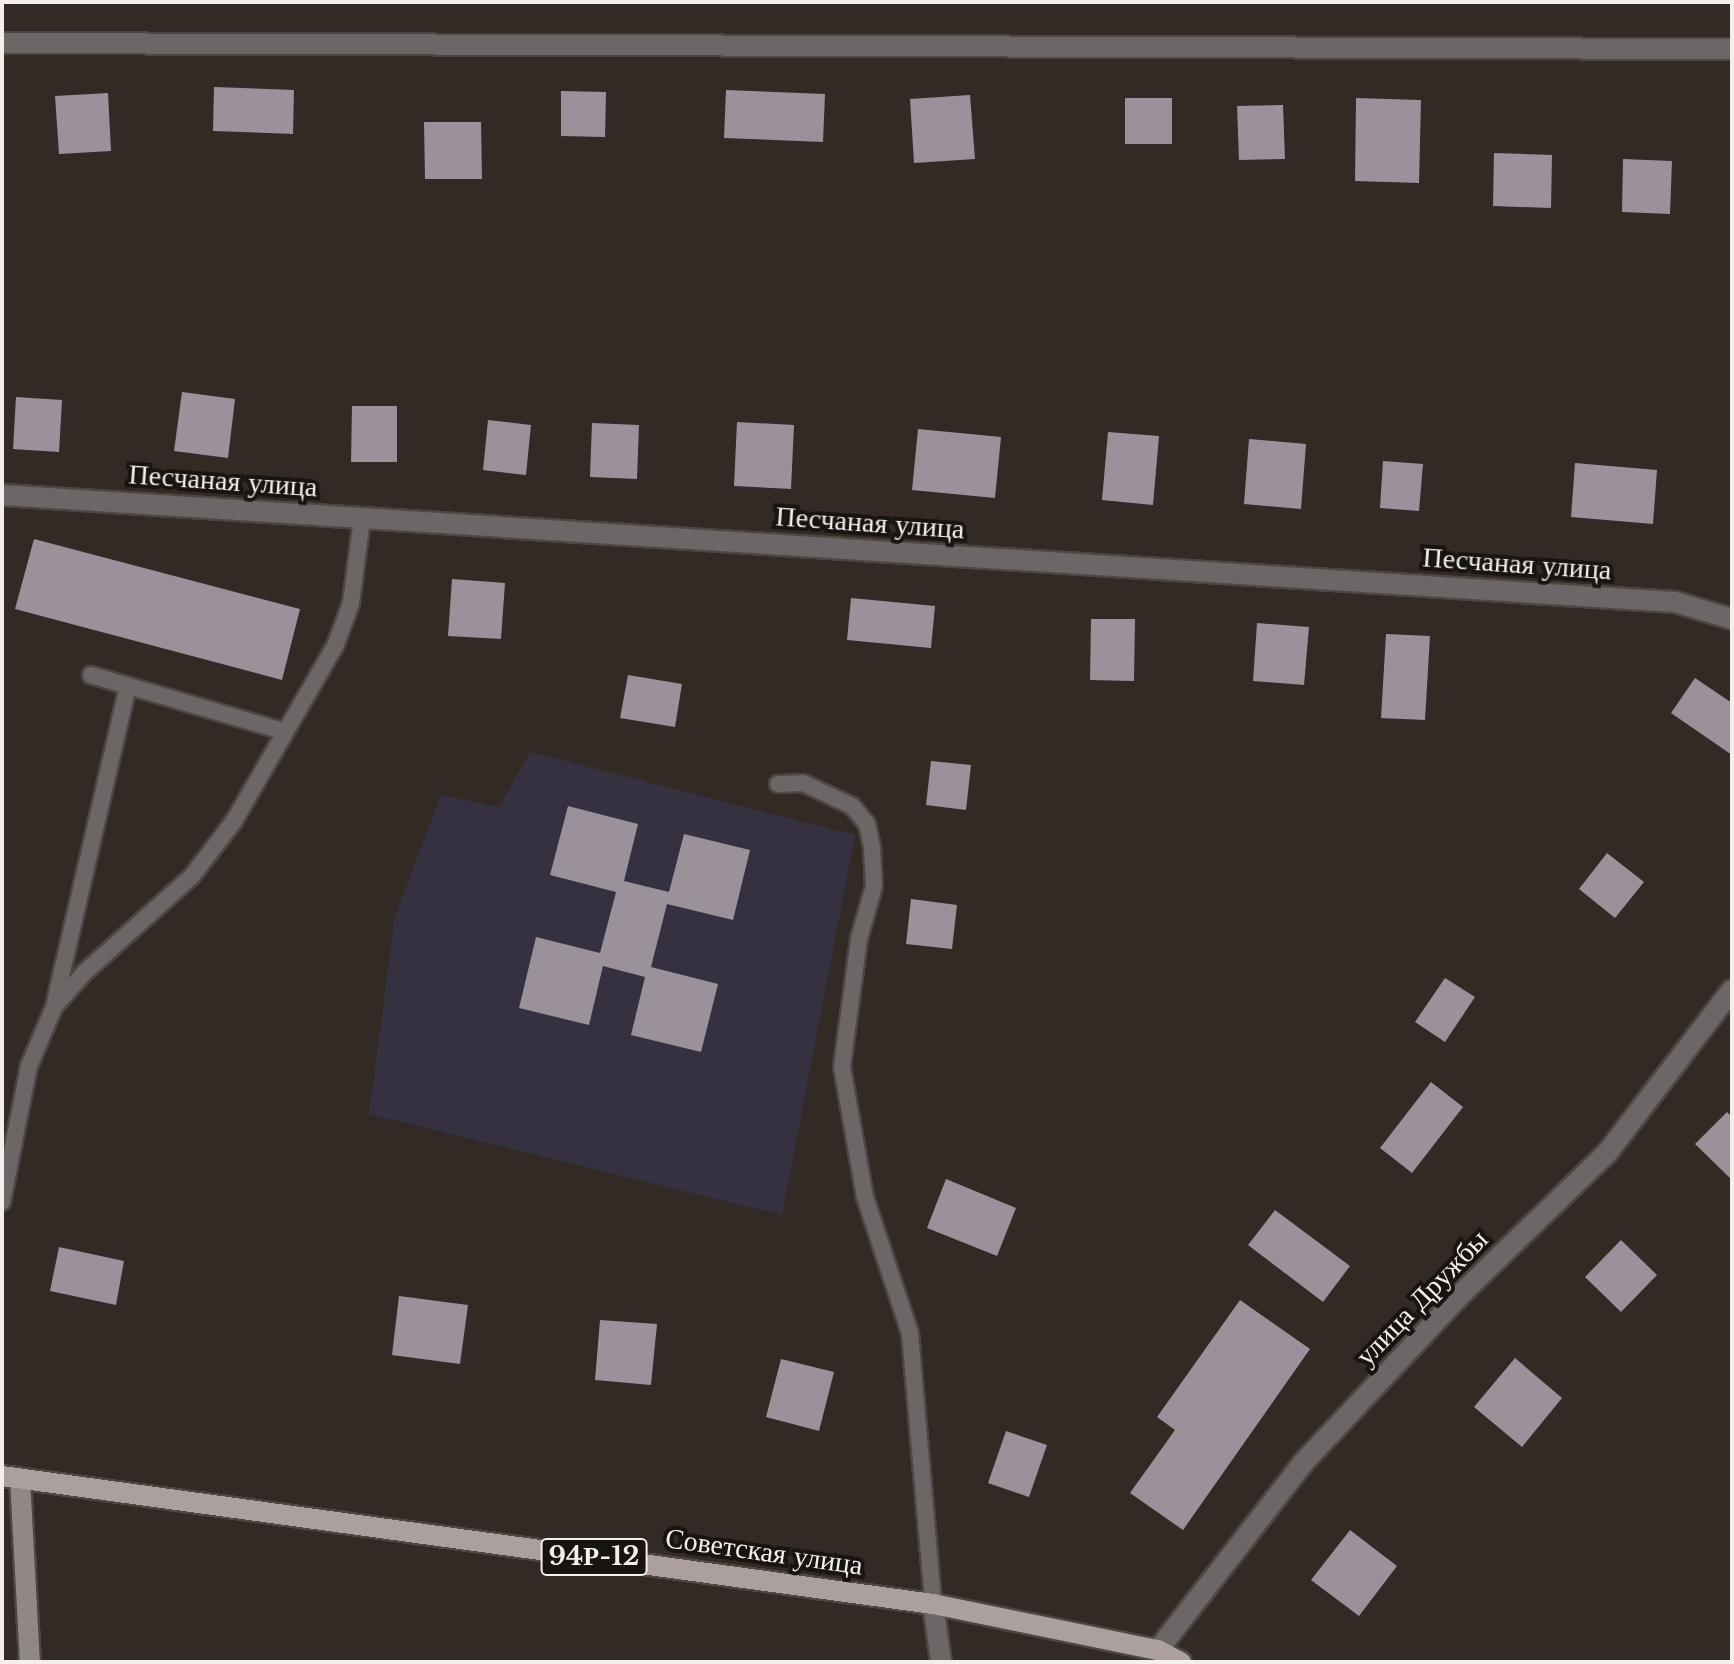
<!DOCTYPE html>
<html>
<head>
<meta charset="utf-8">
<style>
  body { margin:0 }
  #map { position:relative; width:1734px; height:1664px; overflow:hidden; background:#332a25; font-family:"Libre Baskerville",serif }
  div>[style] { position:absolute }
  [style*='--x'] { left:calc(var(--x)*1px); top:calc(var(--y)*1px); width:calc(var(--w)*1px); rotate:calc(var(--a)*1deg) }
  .education>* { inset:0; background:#363141 }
  .building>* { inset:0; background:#9b919a }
  .roads { filter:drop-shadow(2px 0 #4e4641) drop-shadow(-2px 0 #4e4641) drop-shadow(0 2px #4e4641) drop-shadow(0 -2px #4e4641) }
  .lane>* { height:16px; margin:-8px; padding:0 8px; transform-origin:8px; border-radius:8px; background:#6c6766 }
  .street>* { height:20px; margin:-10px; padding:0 10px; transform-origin:10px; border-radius:10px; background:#6c6766 }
  .secondary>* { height:20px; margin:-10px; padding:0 10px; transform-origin:10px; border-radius:10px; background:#908787 }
  .primary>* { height:20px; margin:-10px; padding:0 10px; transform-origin:10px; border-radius:10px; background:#aca09f }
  span { translate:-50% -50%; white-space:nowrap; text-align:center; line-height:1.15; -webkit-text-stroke:8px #181411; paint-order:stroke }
  .shield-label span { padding:2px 6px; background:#181411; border:2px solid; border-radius:6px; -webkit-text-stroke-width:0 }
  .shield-label { font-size:26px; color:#f4efeb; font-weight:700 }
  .street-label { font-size:28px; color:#f4efeb }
  .frame { position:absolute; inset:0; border:4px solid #f4efeb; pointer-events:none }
</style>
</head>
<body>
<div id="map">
  <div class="education">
    <i style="clip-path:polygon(530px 752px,855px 835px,782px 1215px,369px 1114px,395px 916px,441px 795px,499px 807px)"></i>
  </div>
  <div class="building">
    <i style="clip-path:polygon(214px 87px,294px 90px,293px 134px,213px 131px)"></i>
    <i style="clip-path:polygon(726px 90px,825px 94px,823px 142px,724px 138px)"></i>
    <i style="clip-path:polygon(561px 91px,606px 92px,605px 137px,561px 136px)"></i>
    <i style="clip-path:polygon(108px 93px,111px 151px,59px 154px,55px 96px)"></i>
    <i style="clip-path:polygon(970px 95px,975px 159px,914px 163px,910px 99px)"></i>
    <i style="clip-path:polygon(1125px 98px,1172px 98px,1172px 144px,1125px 144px)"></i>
    <i style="clip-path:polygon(1356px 98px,1421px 100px,1419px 183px,1355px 181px)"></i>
    <i style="clip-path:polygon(1283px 105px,1285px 159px,1239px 160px,1237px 106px)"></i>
    <i style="clip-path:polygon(424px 122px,481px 122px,482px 179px,425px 179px)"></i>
    <i style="clip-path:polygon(1494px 153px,1552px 155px,1551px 208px,1493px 206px)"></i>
    <i style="clip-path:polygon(1623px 159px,1672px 161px,1670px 214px,1622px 212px)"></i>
    <i style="clip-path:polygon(182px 392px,235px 399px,228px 458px,174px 451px)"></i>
    <i style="clip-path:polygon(16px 397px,62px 400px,59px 452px,13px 449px)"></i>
    <i style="clip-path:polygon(352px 406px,397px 406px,397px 462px,351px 462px)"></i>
    <i style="clip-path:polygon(488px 420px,531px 425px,526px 475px,483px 470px)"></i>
    <i style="clip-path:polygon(737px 422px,794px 425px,791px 489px,734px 486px)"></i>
    <i style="clip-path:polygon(592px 423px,639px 425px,637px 479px,590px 477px)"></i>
    <i style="clip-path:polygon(918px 429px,1001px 437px,995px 498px,912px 490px)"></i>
    <i style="clip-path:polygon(1108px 432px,1159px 436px,1153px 505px,1102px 500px)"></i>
    <i style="clip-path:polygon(1249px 439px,1306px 444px,1301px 509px,1244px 504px)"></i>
    <i style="clip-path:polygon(1383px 461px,1423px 464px,1419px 511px,1380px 508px)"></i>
    <i style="clip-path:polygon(1575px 463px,1657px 470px,1653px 524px,1571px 517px)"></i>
    <i style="clip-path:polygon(34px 539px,300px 609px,282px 680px,15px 609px)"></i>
    <i style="clip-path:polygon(452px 579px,505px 583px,501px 639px,448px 636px)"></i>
    <i style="clip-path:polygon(851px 598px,935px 606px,931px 648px,847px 640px)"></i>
    <i style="clip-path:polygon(1091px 619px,1135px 619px,1134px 681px,1090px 680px)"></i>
    <i style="clip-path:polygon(1257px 623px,1309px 627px,1304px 685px,1253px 681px)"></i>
    <i style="clip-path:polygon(1386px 634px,1430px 636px,1425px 720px,1381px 718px)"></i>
    <i style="clip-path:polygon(628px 675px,682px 684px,675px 727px,620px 718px)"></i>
    <i style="clip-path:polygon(1695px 678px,1732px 703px,1732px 755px,1671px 713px)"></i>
    <i style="clip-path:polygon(931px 761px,971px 765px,966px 810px,926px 805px)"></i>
    <i style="clip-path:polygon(568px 806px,638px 824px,624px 881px,669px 892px,684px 834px,750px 850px,733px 920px,667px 904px,651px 967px,718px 984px,701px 1052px,631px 1035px,645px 977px,603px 966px,589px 1025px,519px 1008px,536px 937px,600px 953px,616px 892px,550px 875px)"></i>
    <i style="clip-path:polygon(1607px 853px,1644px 882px,1615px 918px,1579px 889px)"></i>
    <i style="clip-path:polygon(911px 899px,957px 905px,952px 949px,906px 944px)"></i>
    <i style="clip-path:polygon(1445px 978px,1475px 997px,1445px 1042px,1415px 1022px)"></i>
    <i style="clip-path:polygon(1431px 1082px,1463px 1107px,1412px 1173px,1380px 1148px)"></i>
    <i style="clip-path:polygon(1727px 1112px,1732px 1117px,1732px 1180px,1695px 1144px)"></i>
    <i style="clip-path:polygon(946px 1179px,1016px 1208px,997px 1256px,927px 1228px)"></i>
    <i style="clip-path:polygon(1275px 1210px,1350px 1266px,1323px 1302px,1248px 1245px)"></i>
    <i style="clip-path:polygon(1621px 1240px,1657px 1275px,1621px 1312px,1585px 1277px)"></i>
    <i style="clip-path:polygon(59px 1247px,124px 1261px,116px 1305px,50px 1291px)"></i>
    <i style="clip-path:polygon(399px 1296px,468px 1305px,460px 1364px,392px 1355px)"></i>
    <i style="clip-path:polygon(1240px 1300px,1310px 1349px,1183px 1530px,1130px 1493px,1175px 1430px,1157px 1417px)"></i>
    <i style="clip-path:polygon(600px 1320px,657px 1324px,651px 1385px,595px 1380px)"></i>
    <i style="clip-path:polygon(1515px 1358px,1562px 1398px,1522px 1447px,1474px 1407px)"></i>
    <i style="clip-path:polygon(781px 1359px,834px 1372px,819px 1431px,766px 1417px)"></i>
    <i style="clip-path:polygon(1006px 1431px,1047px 1445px,1029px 1497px,988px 1483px)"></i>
    <i style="clip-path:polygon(1350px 1530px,1397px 1566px,1359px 1616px,1311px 1580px)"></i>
  </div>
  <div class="roads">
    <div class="lane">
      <i style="--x:91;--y:675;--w:200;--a:16.3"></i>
      <i style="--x:778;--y:784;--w:25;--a:-2"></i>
      <i style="--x:803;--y:783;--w:54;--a:25.1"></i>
      <i style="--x:852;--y:806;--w:23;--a:50"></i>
      <i style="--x:867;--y:824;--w:25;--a:78"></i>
      <i style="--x:872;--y:848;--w:38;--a:87"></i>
      <i style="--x:874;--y:886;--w:55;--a:105.8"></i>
      <i style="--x:859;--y:939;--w:129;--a:97.6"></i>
      <i style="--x:842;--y:1067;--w:132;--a:80"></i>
      <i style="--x:865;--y:1197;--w:143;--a:71.7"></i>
      <i style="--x:910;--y:1333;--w:272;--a:85.1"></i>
      <i style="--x:55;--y:1002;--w:324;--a:-77"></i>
      <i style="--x:2;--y:1202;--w:139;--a:-78.8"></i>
      <i style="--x:29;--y:1066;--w:64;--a:-67"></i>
      <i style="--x:54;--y:1007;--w:45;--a:-48.6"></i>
      <i style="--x:84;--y:973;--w:145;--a:-41.9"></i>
      <i style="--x:192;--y:876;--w:69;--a:-52.6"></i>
      <i style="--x:234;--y:821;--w:204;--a:-60"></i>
      <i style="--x:336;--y:644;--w:44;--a:-69.9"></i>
      <i style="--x:351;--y:603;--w:86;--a:-82.6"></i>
    </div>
    <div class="street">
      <i style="--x:2;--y:43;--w:1730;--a:0.2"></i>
      <i style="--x:2;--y:495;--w:1676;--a:3.66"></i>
      <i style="--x:1675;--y:602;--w:59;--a:16.6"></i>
      <i style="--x:933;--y:1604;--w:59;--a:82.1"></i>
      <i style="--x:1158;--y:1650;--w:237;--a:-52.2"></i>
      <i style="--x:1303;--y:1463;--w:236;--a:-46.9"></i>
      <i style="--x:1464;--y:1291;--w:200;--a:-44"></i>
      <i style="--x:1608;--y:1152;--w:204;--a:-52.6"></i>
    </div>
    <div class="secondary">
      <i style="--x:20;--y:1479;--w:183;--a:86.9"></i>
    </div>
    <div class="primary">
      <i style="--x:2;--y:1476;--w:940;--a:7.83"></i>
      <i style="--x:933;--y:1604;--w:230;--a:11.6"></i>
      <i style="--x:1158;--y:1650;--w:26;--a:28"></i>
    </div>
  </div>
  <div class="shield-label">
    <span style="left:594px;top:1557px">94Р-12</span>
  </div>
  <div class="street-label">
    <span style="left:223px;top:481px;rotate:4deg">Песчаная улица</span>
    <span style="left:870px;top:523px;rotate:4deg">Песчаная улица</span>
    <span style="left:1517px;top:564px;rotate:4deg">Песчаная улица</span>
    <span style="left:1422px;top:1298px;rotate:-46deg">улица Дружбы</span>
    <span style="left:764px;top:1552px;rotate:8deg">Советская улица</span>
  </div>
  <div class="frame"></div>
</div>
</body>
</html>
